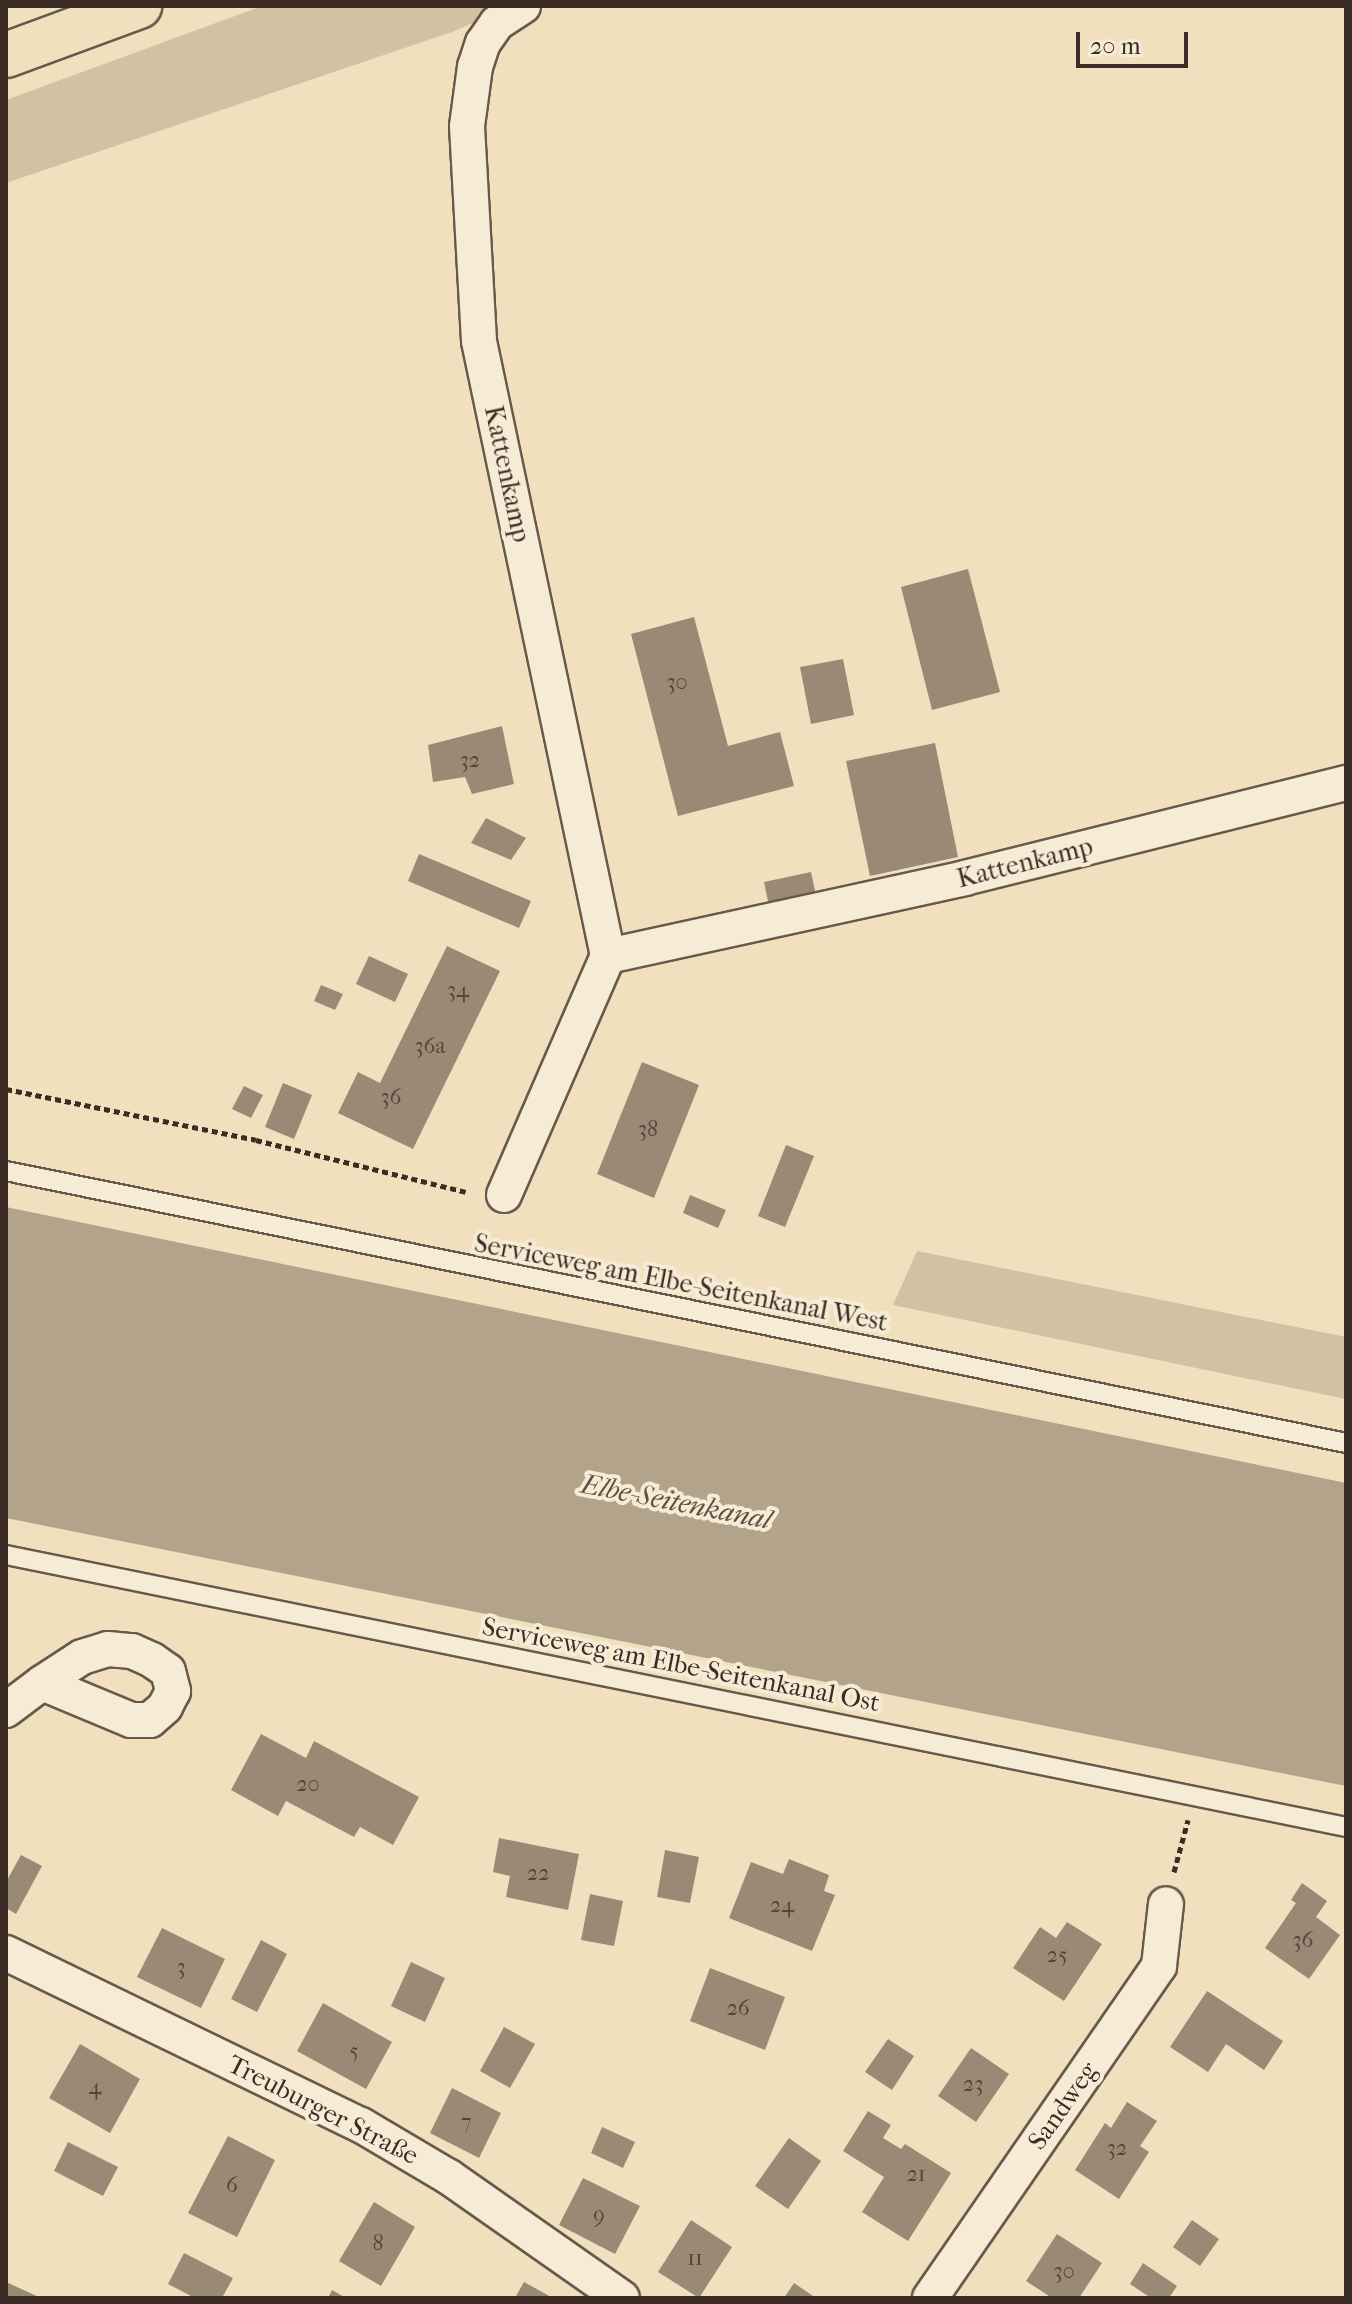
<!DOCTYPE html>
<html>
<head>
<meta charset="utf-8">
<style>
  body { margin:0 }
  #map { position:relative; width:1352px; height:2304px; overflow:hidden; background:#f1e0bd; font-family:"IM FELL French Canon",serif }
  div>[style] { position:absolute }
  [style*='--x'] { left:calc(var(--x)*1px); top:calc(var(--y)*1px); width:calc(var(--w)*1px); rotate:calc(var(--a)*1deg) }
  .green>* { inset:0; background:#d2c1a3 }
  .water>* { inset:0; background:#b3a38a }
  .building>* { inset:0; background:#9a8a75 }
  .path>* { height:5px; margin-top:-2.5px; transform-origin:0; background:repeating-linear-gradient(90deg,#3b2c26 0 6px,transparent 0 10px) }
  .roads { filter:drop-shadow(2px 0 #68594c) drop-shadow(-2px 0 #68594c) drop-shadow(0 2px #68594c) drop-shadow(0 -2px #68594c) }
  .lane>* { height:18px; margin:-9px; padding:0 9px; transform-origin:9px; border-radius:9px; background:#f6ebd4 }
  .street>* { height:34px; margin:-17px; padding:0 17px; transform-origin:17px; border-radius:17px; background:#f6ebd4 }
  .highway>* { height:44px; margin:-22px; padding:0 22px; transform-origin:22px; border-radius:22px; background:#f1e0bd }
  span { translate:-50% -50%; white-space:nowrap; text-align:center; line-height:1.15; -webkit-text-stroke:8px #f6ebd4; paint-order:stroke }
  .number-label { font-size:22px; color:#53443a }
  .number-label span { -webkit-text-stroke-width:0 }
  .street-label { font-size:26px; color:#3b2c26 }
  .water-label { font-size:28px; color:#5f5044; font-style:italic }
  .frame { position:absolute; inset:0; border:8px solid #3b2c26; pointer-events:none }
  .scale { position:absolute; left:1076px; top:32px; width:112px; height:36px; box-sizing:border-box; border:4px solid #3b2c26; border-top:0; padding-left:10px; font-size:24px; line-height:28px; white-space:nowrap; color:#3b2c26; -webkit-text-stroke:6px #f6ebd4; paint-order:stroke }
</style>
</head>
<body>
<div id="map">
  <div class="green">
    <i style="clip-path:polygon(262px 6px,512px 6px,452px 32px,6px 183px,6px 100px)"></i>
    <i style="clip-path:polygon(917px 1251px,1346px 1337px,1346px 1399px,893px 1305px)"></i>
  </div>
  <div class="water">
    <i style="clip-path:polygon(6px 1207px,1346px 1483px,1346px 1786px,6px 1518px)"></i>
  </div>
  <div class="building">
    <i style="clip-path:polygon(968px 569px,1000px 692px,932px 710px,901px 587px)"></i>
    <i style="clip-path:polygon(694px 617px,728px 746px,780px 732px,794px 786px,678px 816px,631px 634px)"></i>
    <i style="clip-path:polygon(843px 659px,854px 715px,811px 724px,800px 667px)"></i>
    <i style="clip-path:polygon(502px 726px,514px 784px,472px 794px,465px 777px,433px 782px,428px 745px)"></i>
    <i style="clip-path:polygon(935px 743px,958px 857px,870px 876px,846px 761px)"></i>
    <i style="clip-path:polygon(486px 818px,526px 838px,511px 860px,471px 843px)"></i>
    <i style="clip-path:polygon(419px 854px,531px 901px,519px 928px,408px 881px)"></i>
    <i style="clip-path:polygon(811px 872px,817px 900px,770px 911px,764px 882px)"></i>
    <i style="clip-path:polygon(447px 946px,500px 971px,413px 1149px,338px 1113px,358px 1072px,380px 1083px)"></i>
    <i style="clip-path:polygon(369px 956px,408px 974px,395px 1002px,356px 984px)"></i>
    <i style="clip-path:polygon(321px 985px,343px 994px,335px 1010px,314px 1001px)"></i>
    <i style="clip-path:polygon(642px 1062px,699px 1085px,654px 1198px,597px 1174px)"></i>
    <i style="clip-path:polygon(283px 1083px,312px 1095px,294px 1139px,265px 1127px)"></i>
    <i style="clip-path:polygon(244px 1086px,263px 1095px,251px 1118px,232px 1109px)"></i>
    <i style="clip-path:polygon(786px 1145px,814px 1156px,785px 1227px,758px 1216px)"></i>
    <i style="clip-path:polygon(690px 1195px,726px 1210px,718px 1228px,683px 1213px)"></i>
    <i style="clip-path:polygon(261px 1734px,306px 1758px,314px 1741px,419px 1797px,393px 1845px,360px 1827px,354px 1837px,286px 1801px,278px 1816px,231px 1790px)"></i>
    <i style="clip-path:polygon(499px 1838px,579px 1854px,568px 1910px,506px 1897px,510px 1876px,493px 1872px)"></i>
    <i style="clip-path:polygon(665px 1850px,699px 1857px,690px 1903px,657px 1897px)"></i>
    <i style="clip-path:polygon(21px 1855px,42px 1866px,16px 1914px,6px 1908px,6px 1882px)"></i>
    <i style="clip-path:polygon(789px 1859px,829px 1875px,824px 1891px,835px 1895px,812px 1951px,729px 1918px,751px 1862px,783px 1874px)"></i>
    <i style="clip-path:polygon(1302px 1883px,1327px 1901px,1316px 1917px,1340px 1935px,1309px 1979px,1265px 1948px,1296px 1903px,1291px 1900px)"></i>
    <i style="clip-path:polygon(590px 1894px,623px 1901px,614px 1946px,581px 1940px)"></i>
    <i style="clip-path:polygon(1067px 1922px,1102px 1944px,1064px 2001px,1013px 1968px,1040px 1927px,1056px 1938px)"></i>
    <i style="clip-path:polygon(162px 1928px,225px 1959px,201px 2008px,137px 1977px)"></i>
    <i style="clip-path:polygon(261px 1940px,287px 1954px,257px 2012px,231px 1999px)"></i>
    <i style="clip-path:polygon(411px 1962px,445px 1978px,425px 2022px,391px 2006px)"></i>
    <i style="clip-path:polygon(710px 1968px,785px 1997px,765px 2050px,690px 2021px)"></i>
    <i style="clip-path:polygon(1207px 1991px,1283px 2041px,1264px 2070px,1226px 2044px,1208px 2072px,1170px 2047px)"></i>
    <i style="clip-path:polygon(323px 2003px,392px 2042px,366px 2089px,297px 2051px)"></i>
    <i style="clip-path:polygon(504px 2027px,535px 2044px,510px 2088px,480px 2071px)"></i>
    <i style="clip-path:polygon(888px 2039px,914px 2056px,892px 2090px,865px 2072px)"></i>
    <i style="clip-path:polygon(80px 2044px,140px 2079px,110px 2133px,49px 2098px)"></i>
    <i style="clip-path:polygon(971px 2048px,1009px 2074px,976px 2122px,938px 2096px)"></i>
    <i style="clip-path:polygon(452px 2088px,501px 2113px,479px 2158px,430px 2133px)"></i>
    <i style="clip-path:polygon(1127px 2102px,1157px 2121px,1140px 2146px,1149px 2152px,1119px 2199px,1075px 2170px,1105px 2123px,1111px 2128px)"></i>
    <i style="clip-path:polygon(868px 2111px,891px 2125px,883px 2138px,901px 2149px,905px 2144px,951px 2173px,908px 2241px,862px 2212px,884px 2177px,843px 2151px)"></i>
    <i style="clip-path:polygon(602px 2127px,635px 2142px,623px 2168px,591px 2153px)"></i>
    <i style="clip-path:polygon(228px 2136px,275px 2160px,237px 2237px,188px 2213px)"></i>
    <i style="clip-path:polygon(789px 2138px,821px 2161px,788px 2209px,755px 2186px)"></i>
    <i style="clip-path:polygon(68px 2142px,118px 2167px,103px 2196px,54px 2171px)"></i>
    <i style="clip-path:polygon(583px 2178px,640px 2206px,615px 2254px,559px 2225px)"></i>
    <i style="clip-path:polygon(374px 2202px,415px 2227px,381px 2286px,339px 2261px)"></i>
    <i style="clip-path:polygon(691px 2220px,732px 2247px,699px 2298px,658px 2272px)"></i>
    <i style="clip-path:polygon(1192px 2220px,1219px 2239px,1200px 2266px,1173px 2247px)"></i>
    <i style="clip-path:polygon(1057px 2234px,1102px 2263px,1079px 2298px,1052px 2298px,1026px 2281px)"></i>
    <i style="clip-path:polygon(184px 2253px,233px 2278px,222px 2298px,195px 2298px,168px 2284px)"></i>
    <i style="clip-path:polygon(1143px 2263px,1177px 2286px,1169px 2298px,1151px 2298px,1130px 2284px)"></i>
    <i style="clip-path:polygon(6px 2282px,41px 2298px,6px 2298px)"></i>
    <i style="clip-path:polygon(524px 2282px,553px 2298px,515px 2298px)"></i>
    <i style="clip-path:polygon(794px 2283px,816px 2298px,784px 2298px)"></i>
    <i style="clip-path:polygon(332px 2290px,346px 2298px,328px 2298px)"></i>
  </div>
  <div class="path">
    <i style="--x:6;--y:1089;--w:255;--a:11.5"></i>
    <i style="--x:256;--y:1140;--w:216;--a:13.9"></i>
    <i style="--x:1174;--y:1872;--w:54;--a:-74.9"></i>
  </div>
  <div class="roads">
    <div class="lane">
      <i style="--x:6;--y:1171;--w:1367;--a:11.47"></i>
      <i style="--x:6;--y:1555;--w:1367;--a:11.47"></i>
    </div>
    <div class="street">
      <i style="--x:608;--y:956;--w:365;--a:-12.3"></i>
      <i style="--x:965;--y:878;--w:393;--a:-14"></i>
      <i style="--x:504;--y:1195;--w:261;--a:-66.5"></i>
      <i style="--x:608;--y:956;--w:628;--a:-101.85"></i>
      <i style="--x:479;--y:341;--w:215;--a:-93.2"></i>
      <i style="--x:467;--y:126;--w:60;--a:-82.3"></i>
      <i style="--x:475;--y:67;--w:25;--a:-72"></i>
      <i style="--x:483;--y:43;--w:24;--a:-55"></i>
      <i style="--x:497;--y:23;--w:31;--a:-33"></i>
      <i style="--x:6;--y:1710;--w:45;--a:-36.9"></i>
      <i style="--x:42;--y:1683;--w:48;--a:-33"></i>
      <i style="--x:82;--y:1657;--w:27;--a:-17"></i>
      <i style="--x:108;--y:1649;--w:24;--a:5"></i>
      <i style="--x:132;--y:1651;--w:22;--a:24"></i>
      <i style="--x:152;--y:1660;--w:19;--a:35"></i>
      <i style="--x:168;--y:1671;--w:21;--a:76"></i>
      <i style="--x:173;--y:1691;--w:18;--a:117"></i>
      <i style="--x:165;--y:1707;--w:20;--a:139"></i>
      <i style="--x:150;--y:1720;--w:19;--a:180"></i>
      <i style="--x:131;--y:1720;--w:96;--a:-157.4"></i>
      <i style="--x:6;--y:1953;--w:394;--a:25.9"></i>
      <i style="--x:361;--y:2125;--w:102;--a:30.6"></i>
      <i style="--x:449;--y:2177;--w:211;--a:35"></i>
      <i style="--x:930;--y:2298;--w:403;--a:-55.4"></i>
      <i style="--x:1159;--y:1966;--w:62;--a:-83.6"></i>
    </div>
    <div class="highway">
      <i style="--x:6;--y:55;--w:142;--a:-20.2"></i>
    </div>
  </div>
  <div class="number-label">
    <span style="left:677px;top:683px">30</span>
    <span style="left:470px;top:761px">32</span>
    <span style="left:458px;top:991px">34</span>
    <span style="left:430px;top:1047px">36a</span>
    <span style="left:391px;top:1098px">36</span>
    <span style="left:648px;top:1130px">38</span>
    <span style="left:308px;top:1785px">20</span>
    <span style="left:538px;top:1874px">22</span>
    <span style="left:782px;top:1906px">24</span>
    <span style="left:1303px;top:1941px">36</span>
    <span style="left:1057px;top:1956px">25</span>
    <span style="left:181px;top:1968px">3</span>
    <span style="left:738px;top:2009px">26</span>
    <span style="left:354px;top:2052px">5</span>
    <span style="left:973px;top:2085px">23</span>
    <span style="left:95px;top:2088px">4</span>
    <span style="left:466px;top:2123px">7</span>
    <span style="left:1117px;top:2149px">32</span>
    <span style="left:916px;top:2175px">21</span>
    <span style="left:232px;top:2186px">6</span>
    <span style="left:599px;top:2216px">9</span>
    <span style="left:378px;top:2244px">8</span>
    <span style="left:695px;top:2259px">11</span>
    <span style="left:1064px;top:2272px">30</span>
  </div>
  <div class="street-label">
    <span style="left:507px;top:474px;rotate:78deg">Kattenkamp</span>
    <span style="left:1025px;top:863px;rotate:-14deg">Kattenkamp</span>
    <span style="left:681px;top:1283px;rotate:11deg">Serviceweg am Elbe-Seitenkanal West</span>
    <span style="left:681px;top:1665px;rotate:11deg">Serviceweg am Elbe-Seitenkanal Ost</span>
    <span style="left:1063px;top:2106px;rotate:-55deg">Sandweg</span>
    <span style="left:323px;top:2110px;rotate:27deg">Treuburger Straße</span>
  </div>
  <div class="water-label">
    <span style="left:676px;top:1502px;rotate:11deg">Elbe-Seitenkanal</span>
  </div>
  <div class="frame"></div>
  <div class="scale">20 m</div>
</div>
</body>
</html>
